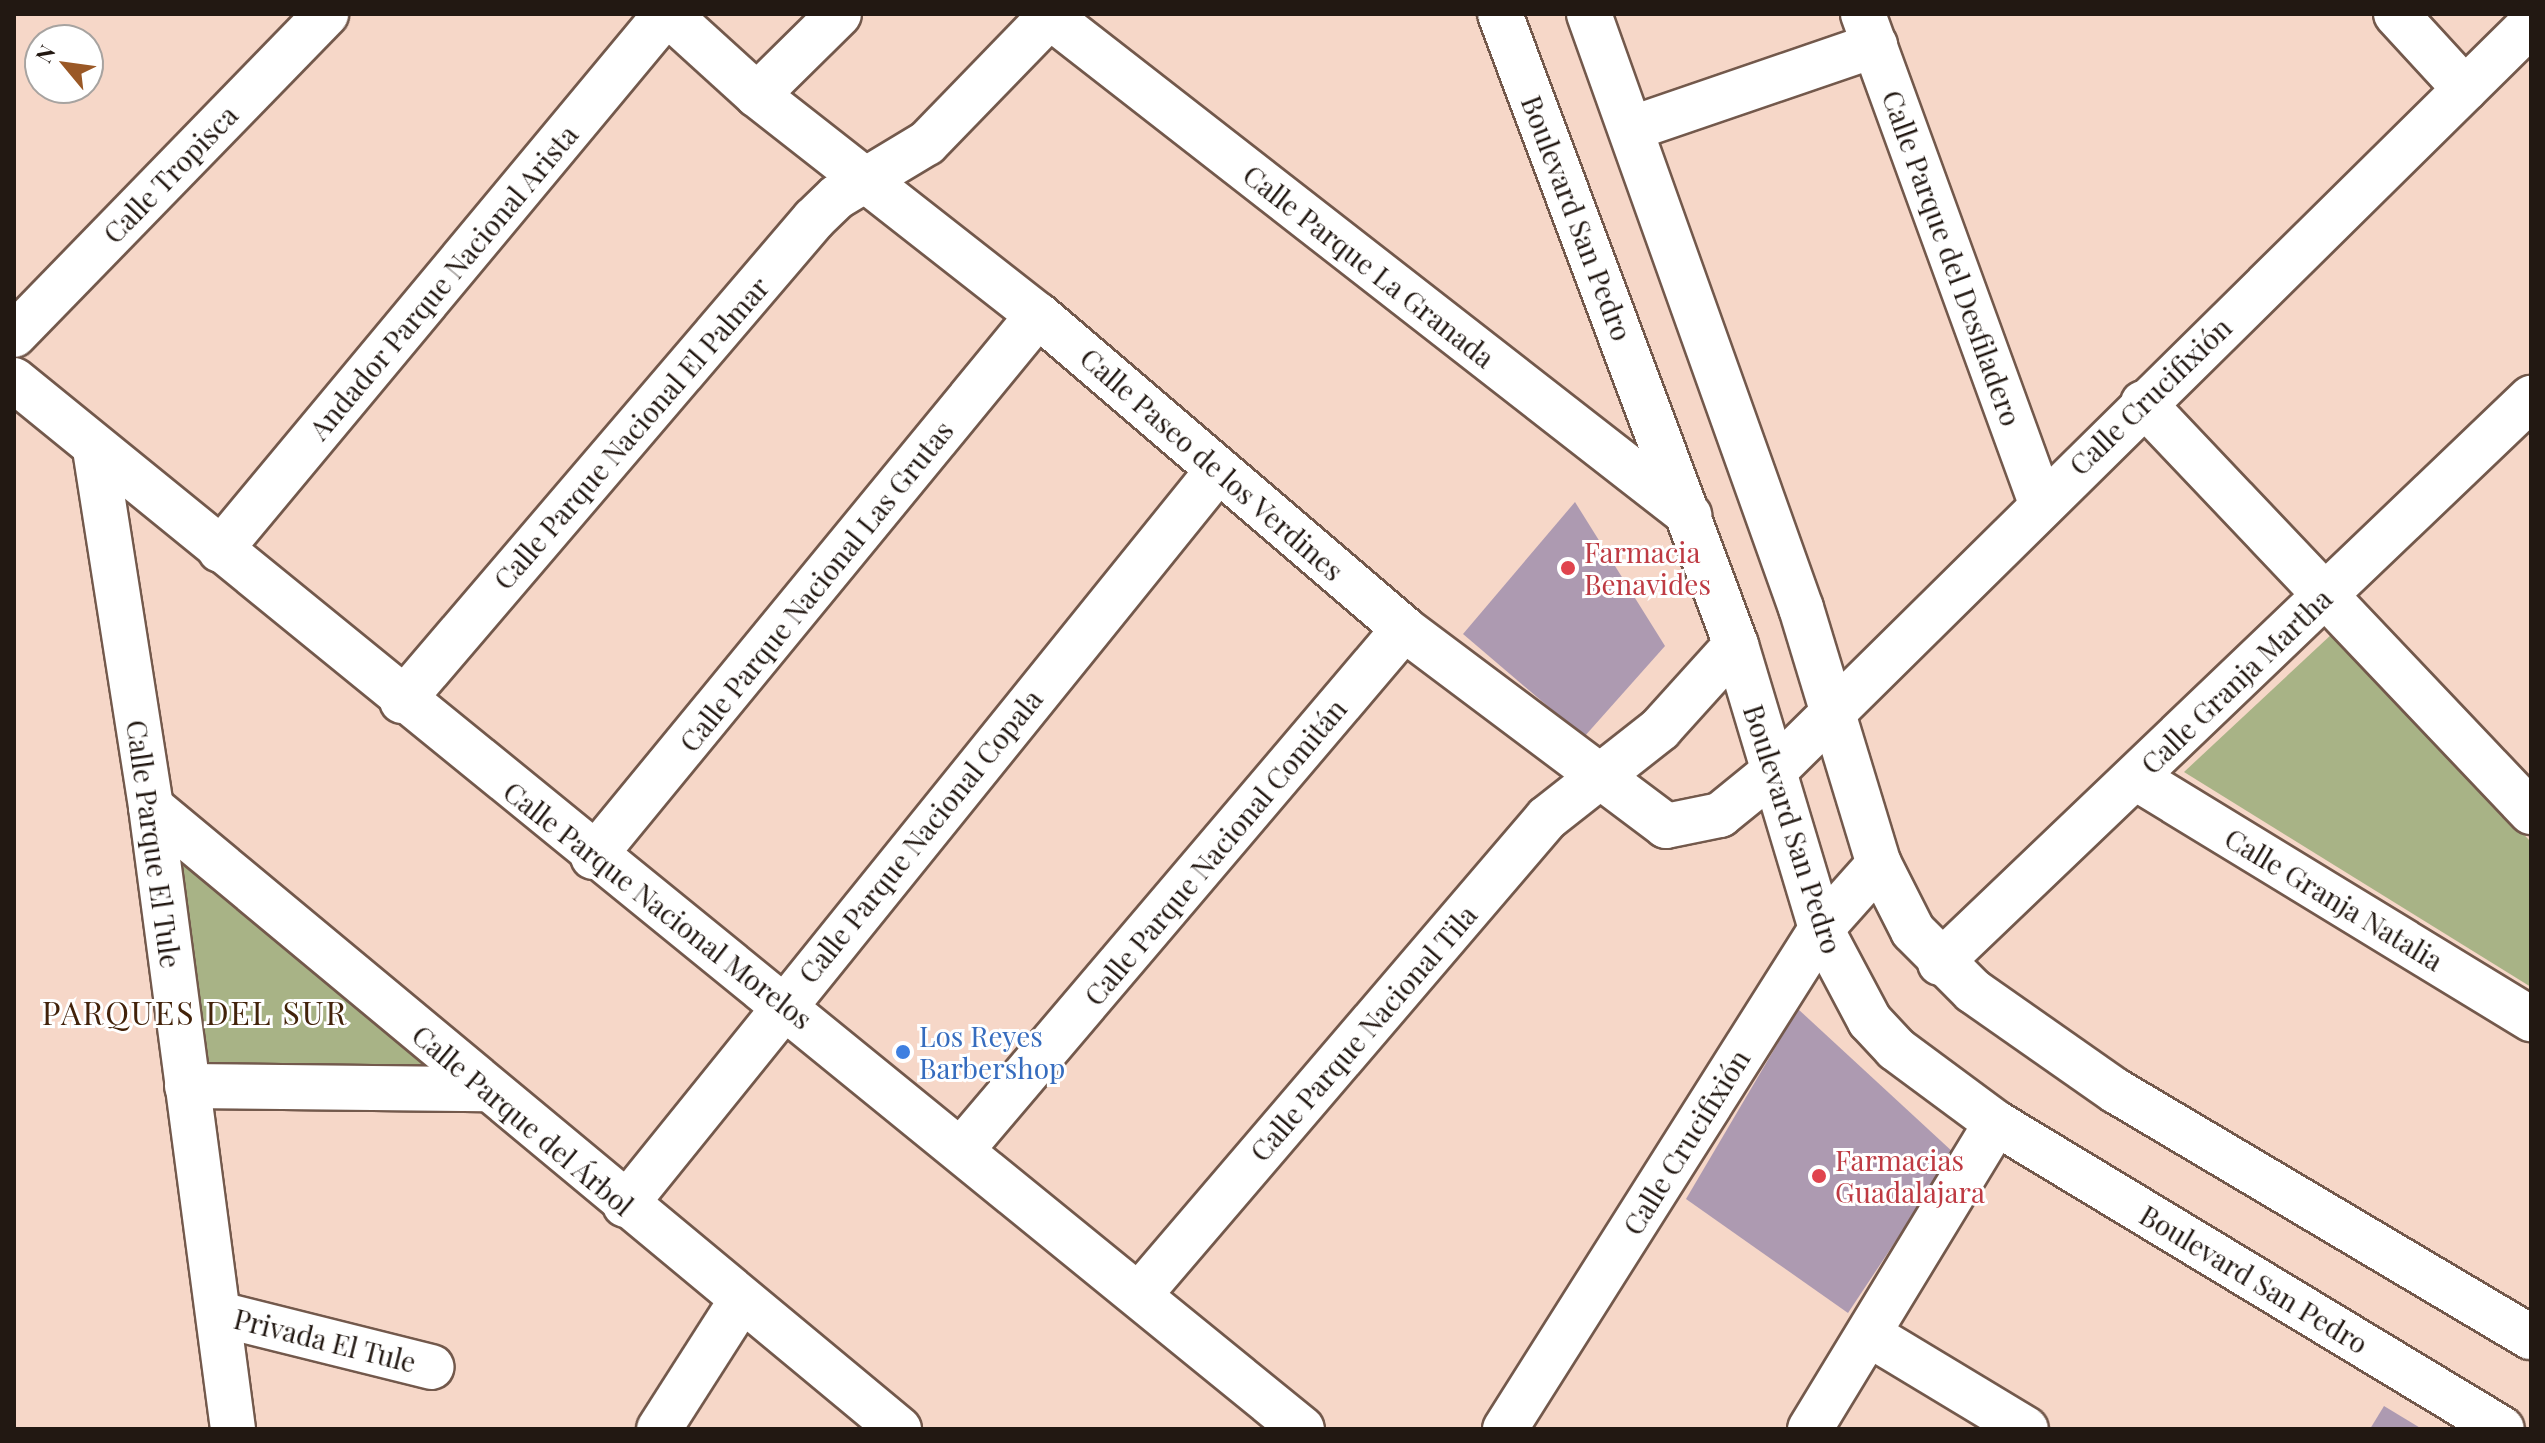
<!DOCTYPE html>
<html>
<head>
<meta charset="utf-8">
<style>
  body { margin:0 }
  #map { position:relative; width:2545px; height:1443px; overflow:hidden; background:#f6d7c8; font-family:"Playfair Display",serif }
  div>[style] { position:absolute }
  [style*='--x'] { left:calc(var(--x)*1px); top:calc(var(--y)*1px); width:calc(var(--w)*1px); rotate:calc(var(--a)*1deg) }
  .green>* { inset:0; background:#a8b386 }
  .building>* { inset:0; background:#ad9ab1 }
  .roads { filter:drop-shadow(2px 0 #73594c) drop-shadow(-2px 0 #73594c) drop-shadow(0 2px #73594c) drop-shadow(0 -2px #73594c) }
  .minor>* { height:44px; margin:-22px; padding:0 22px; transform-origin:22px; border-radius:22px; background:#fff }
  .dots>* { width:22px; height:22px; translate:-50% -50%; box-sizing:border-box; border:4px solid #fff; border-radius:50% }
  span { translate:-50% -50%; white-space:nowrap; text-align:center; line-height:1.15; -webkit-text-stroke:6px #fff; paint-order:stroke }
  .street-label { font-size:28px; color:#221812 }
  .health-label { font-size:28px; color:#be3a42 }
  .left { translate:0 -50%; text-align:left }
  .shop-label { font-size:28px; color:#366cbe }
  .quarter-label { font-size:32px; color:#42220a; letter-spacing:2px }
  .frame { position:absolute; inset:0; border:16px solid #221812; pointer-events:none }
  .north { position:absolute; left:24px; top:24px; width:80px; height:80px; box-sizing:border-box; background:#fff; border:2px solid #a7a3a0; border-radius:50%; rotate:299deg; font-size:22px; font-weight:700; line-height:32px; text-align:center; color:#221812 }
  .north::after { content:''; display:block; margin:auto; width:28px; height:36px; background:#9a5826; clip-path:polygon(50% 0,100% 100%,50% 72%,0 100%) }
</style>
</head>
<body>
<div id="map">
  <div class="green">
    <i style="clip-path:polygon(2333px 633px,2531px 842px,2531px 987px,2184px 772px)"></i>
    <i style="clip-path:polygon(169px 840px,439px 1074px,196px 1063px)"></i>
  </div>
  <div class="building">
    <i style="clip-path:polygon(1575px 502px,1665px 646px,1584px 737px,1463px 634px)"></i>
    <i style="clip-path:polygon(1798px 1009px,1954px 1153px,1848px 1313px,1686px 1199px)"></i>
    <i style="clip-path:polygon(2384px 1406px,2422px 1429px,2370px 1429px)"></i>
  </div>
  <div class="roads">
    <div class="minor">
      <i style="--x:668;--y:14;--w:120;--a:42.3"></i>
      <i style="--x:757;--y:95;--w:357;--a:38.1"></i>
      <i style="--x:1038;--y:315;--w:482;--a:40.6"></i>
      <i style="--x:1404;--y:629;--w:328;--a:36.9"></i>
      <i style="--x:1666;--y:826;--w:55;--a:-11.5"></i>
      <i style="--x:1720;--y:815;--w:68;--a:-39.1"></i>
      <i style="--x:1773;--y:772;--w:1065;--a:-44.62"></i>
      <i style="--x:1500;--y:14;--w:674;--a:69.49"></i>
      <i style="--x:1736;--y:645;--w:296;--a:73.3"></i>
      <i style="--x:1821;--y:929;--w:104;--a:62"></i>
      <i style="--x:1870;--y:1021;--w:38;--a:47"></i>
      <i style="--x:1896;--y:1049;--w:124;--a:36.5"></i>
      <i style="--x:1996;--y:1123;--w:591;--a:31.16"></i>
      <i style="--x:1589;--y:14;--w:631;--a:70.36"></i>
      <i style="--x:1801;--y:608;--w:268;--a:73.1"></i>
      <i style="--x:1879;--y:864;--w:75;--a:63.1"></i>
      <i style="--x:1913;--y:931;--w:85;--a:45"></i>
      <i style="--x:1973;--y:991;--w:174;--a:35"></i>
      <i style="--x:2116;--y:1091;--w:482;--a:30.7"></i>
      <i style="--x:1863;--y:14;--w:520;--a:70"></i>
      <i style="--x:2396;--y:14;--w:102;--a:47.4"></i>
      <i style="--x:1049;--y:16;--w:812;--a:37.94"></i>
      <i style="--x:757;--y:95;--w:115;--a:-44.6"></i>
      <i style="--x:1633;--y:128;--w:256;--a:-18.9"></i>
      <i style="--x:14;--y:335;--w:448;--a:-45.8"></i>
      <i style="--x:14;--y:380;--w:1661;--a:39.16"></i>
      <i style="--x:2143;--y:403;--w:564;--a:46.51"></i>
      <i style="--x:95;--y:449;--w:362;--a:81.1"></i>
      <i style="--x:151;--y:807;--w:627;--a:82.49"></i>
      <i style="--x:220;--y:550;--w:697;--a:-50.24"></i>
      <i style="--x:402;--y:701;--w:634;--a:-49.48"></i>
      <i style="--x:814;--y:219;--w:32;--a:-44"></i>
      <i style="--x:837;--y:197;--w:105;--a:-31"></i>
      <i style="--x:927;--y:143;--w:180;--a:-45.9"></i>
      <i style="--x:2136;--y:778;--w:463;--a:31.4"></i>
      <i style="--x:151;--y:807;--w:973;--a:39.75"></i>
      <i style="--x:593;--y:857;--w:701;--a:-50.61"></i>
      <i style="--x:1940;--y:963;--w:818;--a:-43.71"></i>
      <i style="--x:187;--y:1086;--w:299;--a:0.6"></i>
      <i style="--x:963;--y:1148;--w:681;--a:-49.65"></i>
      <i style="--x:625;--y:1205;--w:944;--a:-51.1"></i>
      <i style="--x:1139;--y:1295;--w:628;--a:-49.46"></i>
      <i style="--x:1547;--y:818;--w:144;--a:-38.2"></i>
      <i style="--x:1660;--y:729;--w:113;--a:-47.9"></i>
      <i style="--x:219;--y:1314;--w:219;--a:14"></i>
      <i style="--x:1870;--y:1335;--w:182;--a:31.1"></i>
      <i style="--x:659;--y:1429;--w:152;--a:-57.4"></i>
      <i style="--x:1505;--y:1429;--w:591;--a:-57.71"></i>
      <i style="--x:1821;--y:929;--w:87;--a:-48.3"></i>
      <i style="--x:1810;--y:1429;--w:358;--a:-58.7"></i>
    </div>
  </div>
  <div class="dots">
    <i style="left:1568px;top:568px;background:#e0444e"></i>
    <i style="left:903px;top:1052px;background:#3f7fe0"></i>
    <i style="left:1819px;top:1176px;background:#e0444e"></i>
  </div>
  <div class="street-label">
    <span style="left:170px;top:174px;rotate:-46deg">Calle Tropisca</span>
    <span style="left:1577px;top:218px;rotate:69deg">Boulevard San Pedro</span>
    <span style="left:1952px;top:258px;rotate:70deg">Calle Parque del Desfiladero</span>
    <span style="left:1369px;top:266px;rotate:38deg">Calle Parque La Granada</span>
    <span style="left:443px;top:282px;rotate:-50deg">Andador Parque Nacional Arista</span>
    <span style="left:2150px;top:396px;rotate:-44deg">Calle Crucifixión</span>
    <span style="left:631px;top:433px;rotate:-49deg">Calle Parque Nacional El Palmar</span>
    <span style="left:1212px;top:464px;rotate:41deg">Calle Paseo de los Verdines</span>
    <span style="left:816px;top:586px;rotate:-51deg">Calle Parque Nacional Las Grutas</span>
    <span style="left:2236px;top:681px;rotate:-44deg">Calle Granja Martha</span>
    <span style="left:1793px;top:829px;rotate:72deg">Boulevard San Pedro</span>
    <span style="left:920px;top:836px;rotate:-51deg">Calle Parque Nacional Copala</span>
    <span style="left:154px;top:844px;rotate:82deg">Calle Parque El Tule</span>
    <span style="left:1215px;top:852px;rotate:-50deg">Calle Parque Nacional Comitán</span>
    <span style="left:2334px;top:899px;rotate:31deg">Calle Granja Natalia</span>
    <span style="left:658px;top:905px;rotate:38deg">Calle Parque Nacional Morelos</span>
    <span style="left:1363px;top:1033px;rotate:-49deg">Calle Parque Nacional Tila</span>
    <span style="left:523px;top:1120px;rotate:40deg">Calle Parque del Árbol</span>
    <span style="left:1686px;top:1142px;rotate:-58deg">Calle Crucifixión</span>
    <span style="left:2254px;top:1279px;rotate:31deg">Boulevard San Pedro</span>
    <span style="left:325px;top:1340px;rotate:14deg">Privada El Tule</span>
  </div>
  <div class="health-label">
    <span class="left" style="left:1584px;top:568px">Farmacia<br>Benavides</span>
    <span class="left" style="left:1835px;top:1176px">Farmacias<br>Guadalajara</span>
  </div>
  <div class="shop-label">
    <span class="left" style="left:919px;top:1052px">Los Reyes<br>Barbershop</span>
  </div>
  <div class="quarter-label">
    <span style="left:195px;top:1012px">PARQUES DEL SUR</span>
  </div>
  <div class="frame"></div>
  <div class="north">N</div>
</div>
</body>
</html>
